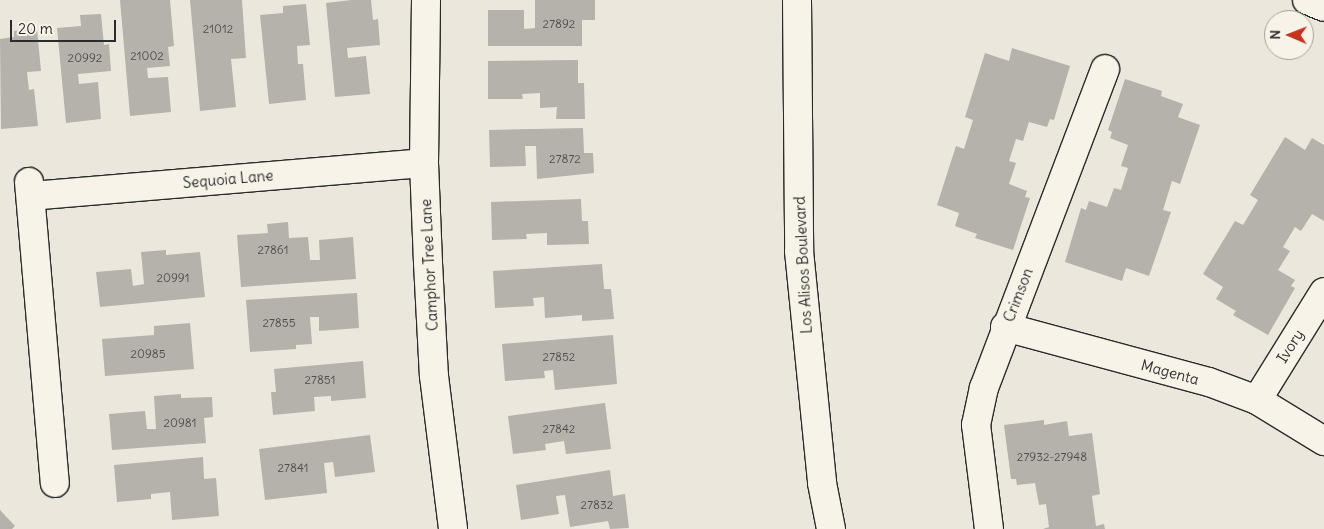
<!DOCTYPE html>
<html>
<head>
<meta charset="utf-8">
<style>
  body { margin:0 }
  #map { position:relative; width:1324px; height:529px; overflow:hidden; background:#ebe7dd; font-family:Delius,sans-serif }
  div>[style] { position:absolute }
  [style*='--x'] { left:calc(var(--x)*1px); top:calc(var(--y)*1px); width:calc(var(--w)*1px); rotate:calc(var(--a)*1deg) }
  .building>* { inset:0; background:#b5b2ab }
  .roads { filter:drop-shadow(1px 0 #2b2b2b) drop-shadow(-1px 0 #2b2b2b) drop-shadow(0 1px #2b2b2b) drop-shadow(0 -1px #2b2b2b) }
  .minor>* { height:28px; margin:-14px; padding:0 14px; transform-origin:14px; border-radius:14px; background:#f7f3e8 }
  .major>* { height:28px; margin:-14px; padding:0 14px; transform-origin:14px; border-radius:14px; background:#f7f3e8 }
  span { translate:-50% -50%; white-space:nowrap; text-align:center; line-height:1.15; -webkit-text-stroke:4.5px #f7f3e8; paint-order:stroke }
  .number-label { font-size:12px; color:#4e4d4b }
  .number-label span { -webkit-text-stroke-width:0 }
  .street-label { font-size:15px; color:#2b2b2b }
  .north { position:absolute; left:1264px; top:10px; width:50px; height:50px; box-sizing:border-box; background:#f7f3e8; border:1px solid #a5a39c; border-radius:50%; rotate:271deg; font-size:14px; font-weight:700; line-height:20px; text-align:center; color:#2b2b2b }
  .north::after { content:''; display:block; margin:auto; width:18px; height:22px; background:#c8321e; clip-path:polygon(50% 0,100% 100%,50% 72%,0 100%) }
  .scale { position:absolute; left:10px; top:20px; width:106px; height:22px; box-sizing:border-box; border:2px solid #2b2b2b; border-top:0; padding-left:6px; font-size:15px; line-height:18px; white-space:nowrap; color:#2b2b2b; -webkit-text-stroke:4px #f7f3e8; paint-order:stroke }
</style>
</head>
<body>
<div id="map">
  <div class="building">
    <i style="clip-path:polygon(120px 0,170px 0,174px 46px,168px 47px,170px 66px,147px 68px,148px 78px,168px 77px,171px 112px,130px 116px)"></i>
    <i style="clip-path:polygon(190px 0,242px 0,246px 58px,231px 59px,236px 107px,200px 111px)"></i>
    <i style="clip-path:polygon(351px 0,371px 0,373px 20px,378px 19px,380px 45px,347px 48px,348px 58px,366px 56px,370px 94px,335px 97px,326px 3px)"></i>
    <i style="clip-path:polygon(535px 0,595px 0,595px 20px,582px 20px,582px 46px,488px 46px,488px 10px,524px 10px,524px 29px,535px 28px)"></i>
    <i style="clip-path:polygon(306px 4px,310px 45px,297px 46px,298px 64px,303px 64px,306px 100px,269px 104px,260px 15px,283px 13px,283px 6px)"></i>
    <i style="clip-path:polygon(101px 14px,104px 45px,109px 44px,111px 71px,78px 74px,79px 84px,98px 82px,101px 119px,66px 123px,57px 28px,81px 26px,80px 15px)"></i>
    <i style="clip-path:polygon(37px 29px,41px 71px,27px 72px,29px 90px,34px 89px,38px 126px,1px 129px,0 39px,14px 37px,14px 31px)"></i>
    <i style="clip-path:polygon(1012px 48px,1070px 66px,1054px 120px,1050px 119px,1047px 127px,1029px 122px,1023px 141px,1016px 139px,1009px 161px,1016px 163px,1009px 184px,1027px 191px,1025px 197px,1030px 198px,1013px 250px,975px 238px,977px 234px,955px 226px,959px 213px,937px 205px,956px 146px,964px 149px,973px 120px,965px 117px,985px 53px,1009px 61px)"></i>
    <i style="clip-path:polygon(578px 60px,578px 83px,584px 83px,585px 119px,556px 119px,557px 107px,540px 108px,540px 93px,522px 94px,523px 99px,488px 99px,488px 61px)"></i>
    <i style="clip-path:polygon(1125px 79px,1162px 91px,1161px 96px,1183px 104px,1178px 117px,1200px 125px,1180px 184px,1172px 181px,1163px 210px,1171px 212px,1149px 276px,1126px 268px,1122px 281px,1065px 262px,1081px 208px,1086px 210px,1089px 201px,1107px 207px,1114px 188px,1121px 190px,1128px 168px,1121px 166px,1128px 145px,1110px 138px,1112px 132px,1108px 130px)"></i>
    <i style="clip-path:polygon(583px 128px,584px 153px,593px 153px,594px 173px,537px 179px,536px 146px,525px 146px,526px 166px,490px 167px,489px 130px)"></i>
    <i style="clip-path:polygon(1285px 137px,1305px 150px,1312px 138px,1324px 145px,1324px 221px,1312px 214px,1301px 231px,1295px 227px,1283px 247px,1290px 251px,1278px 270px,1295px 280px,1291px 286px,1295px 288px,1268px 335px,1233px 315px,1236px 311px,1216px 299px,1223px 287px,1203px 274px,1235px 221px,1243px 225px,1258px 200px,1250px 195px)"></i>
    <i style="clip-path:polygon(581px 199px,582px 221px,588px 221px,589px 244px,547px 245px,547px 233px,526px 234px,527px 239px,492px 240px,491px 202px)"></i>
    <i style="clip-path:polygon(288px 222px,289px 238px,308px 237px,310px 260px,320px 260px,319px 240px,353px 237px,356px 279px,241px 287px,237px 235px,268px 233px,267px 224px)"></i>
    <i style="clip-path:polygon(166px 250px,166px 255px,200px 252px,205px 297px,100px 307px,96px 272px,131px 269px,133px 286px,144px 284px,141px 252px)"></i>
    <i style="clip-path:polygon(602px 264px,604px 289px,611px 289px,614px 319px,582px 321px,582px 315px,545px 318px,544px 297px,533px 298px,534px 306px,495px 308px,493px 271px)"></i>
    <i style="clip-path:polygon(357px 293px,359px 328px,319px 331px,319px 317px,310px 317px,312px 344px,296px 345px,296px 349px,250px 352px,246px 300px)"></i>
    <i style="clip-path:polygon(190px 323px,194px 369px,105px 376px,102px 339px,154px 335px,154px 326px)"></i>
    <i style="clip-path:polygon(613px 335px,617px 384px,555px 390px,553px 370px,544px 371px,545px 378px,505px 381px,502px 344px)"></i>
    <i style="clip-path:polygon(363px 361px,366px 398px,331px 401px,331px 396px,314px 397px,315px 411px,273px 415px,271px 392px,276px 392px,274px 369px)"></i>
    <i style="clip-path:polygon(181px 394px,181px 398px,212px 397px,213px 417px,204px 418px,206px 443px,112px 450px,109px 414px,145px 411px,147px 429px,156px 429px,154px 396px)"></i>
    <i style="clip-path:polygon(605px 403px,611px 449px,566px 454px,564px 441px,545px 444px,546px 450px,513px 454px,508px 416px)"></i>
    <i style="clip-path:polygon(1044px 420px,1044px 425px,1067px 421px,1069px 436px,1092px 433px,1100px 494px,1092px 496px,1096px 526px,1104px 524px,1105px 529px,1043px 529px,1049px 527px,1046px 504px,1039px 505px,1035px 483px,1017px 485px,1016px 479px,1011px 479px,1004px 425px)"></i>
    <i style="clip-path:polygon(370px 435px,375px 472px,335px 477px,333px 462px,324px 463px,327px 493px,265px 500px,259px 449px)"></i>
    <i style="clip-path:polygon(203px 457px,204px 479px,216px 478px,219px 516px,172px 520px,170px 492px,151px 494px,151px 499px,117px 502px,114px 465px)"></i>
    <i style="clip-path:polygon(610px 470px,613px 496px,625px 494px,629px 528px,610px 529px,608px 521px,570px 527px,565px 495px,556px 496px,559px 514px,521px 520px,516px 485px)"></i>
    <i style="clip-path:polygon(0 510px,15px 526px,12px 529px,0 529px)"></i>
  </div>
  <div class="roads">
    <div class="minor">
      <i style="--x:426;--y:0;--w:163;--a:90.7"></i>
      <i style="--x:424;--y:163;--w:100;--a:87.7"></i>
      <i style="--x:428;--y:263;--w:113;--a:87"></i>
      <i style="--x:434;--y:376;--w:154;--a:82.9"></i>
      <i style="--x:29;--y:182;--w:302;--a:85.1"></i>
      <i style="--x:31;--y:196;--w:394;--a:-4.8"></i>
      <i style="--x:1005;--y:327;--w:211;--a:15.1"></i>
      <i style="--x:1209;--y:382;--w:51;--a:20.6"></i>
      <i style="--x:1257;--y:400;--w:79;--a:31.5"></i>
      <i style="--x:1257;--y:400;--w:127;--a:-58.2"></i>
      <i style="--x:989;--y:529;--w:105;--a:-97.1"></i>
      <i style="--x:976;--y:425;--w:38;--a:-78"></i>
      <i style="--x:984;--y:388;--w:341;--a:-69.2"></i>
    </div>
    <div class="major">
      <i style="--x:797;--y:0;--w:251;--a:89.5"></i>
      <i style="--x:799;--y:251;--w:233;--a:84.3"></i>
      <i style="--x:822;--y:483;--w:47;--a:78.9"></i>
      <i style="--x:1307;--y:0;--w:18;--a:22"></i>
    </div>
  </div>
  <div class="number-label">
    <span style="left:559px;top:24px">27892</span>
    <span style="left:218px;top:29px">21012</span>
    <span style="left:147px;top:56px">21002</span>
    <span style="left:85px;top:58px">20992</span>
    <span style="left:565px;top:159px">27872</span>
    <span style="left:273px;top:250px">27861</span>
    <span style="left:173px;top:278px">20991</span>
    <span style="left:279px;top:323px">27855</span>
    <span style="left:148px;top:354px">20985</span>
    <span style="left:559px;top:357px">27852</span>
    <span style="left:320px;top:380px">27851</span>
    <span style="left:180px;top:423px">20981</span>
    <span style="left:559px;top:429px">27842</span>
    <span style="left:1052px;top:457px">27932-27948</span>
    <span style="left:293px;top:468px">27841</span>
    <span style="left:597px;top:505px">27832</span>
  </div>
  <div class="street-label">
    <span style="left:228px;top:179px;rotate:-5deg">Sequoia Lane</span>
    <span style="left:429px;top:265px;rotate:-93deg">Camphor Tree Lane</span>
    <span style="left:803px;top:265px;rotate:-93deg">Los Alisos Boulevard</span>
    <span style="left:1018px;top:295px;rotate:-69deg">Crimson</span>
    <span style="left:1290px;top:346px;rotate:-58deg">Ivory</span>
    <span style="left:1170px;top:372px;rotate:15deg">Magenta</span>
  </div>
  <div class="north">N</div>
  <div class="scale">20 m</div>
</div>
</body>
</html>
